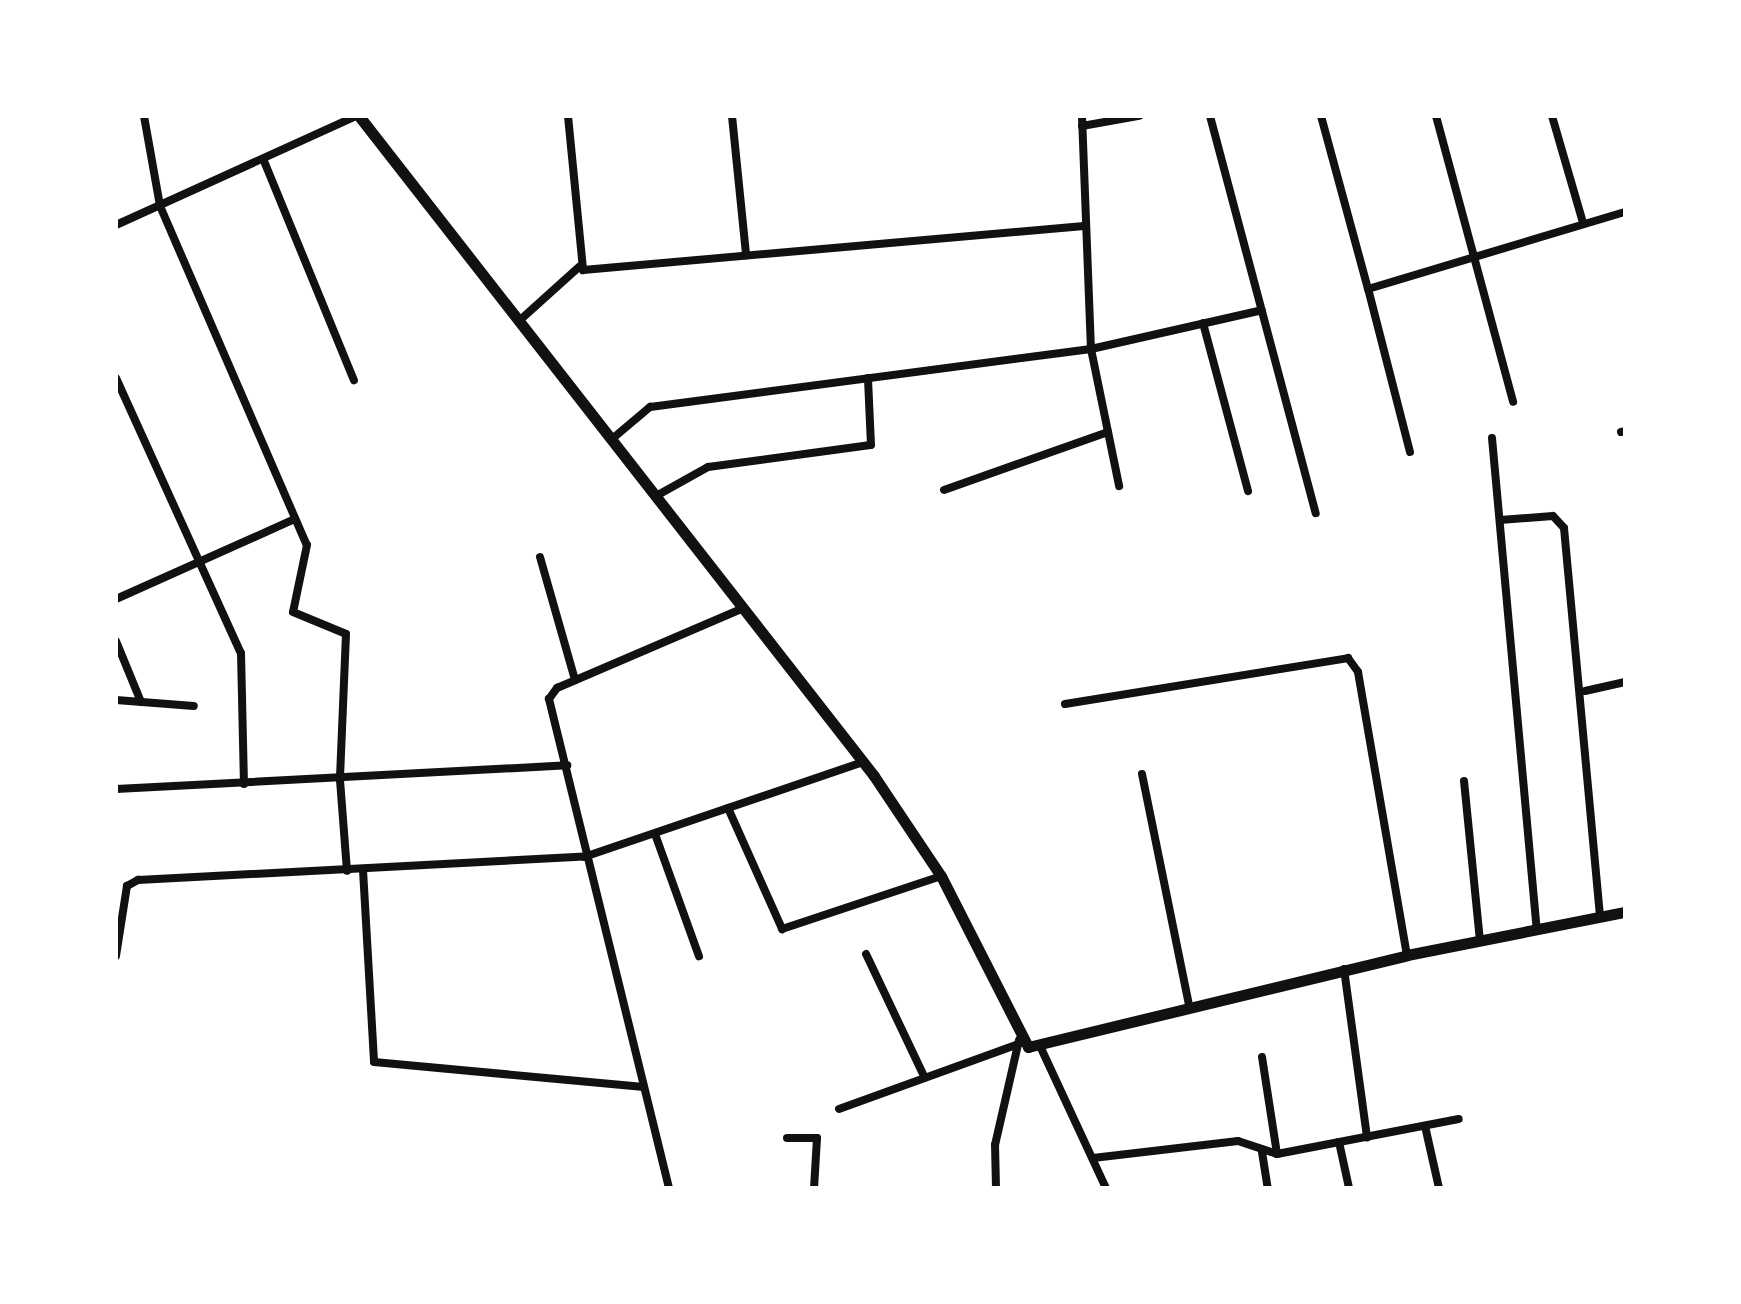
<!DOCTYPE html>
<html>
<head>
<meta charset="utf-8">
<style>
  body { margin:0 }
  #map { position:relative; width:1741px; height:1304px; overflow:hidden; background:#fff; font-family:"Golos Text",sans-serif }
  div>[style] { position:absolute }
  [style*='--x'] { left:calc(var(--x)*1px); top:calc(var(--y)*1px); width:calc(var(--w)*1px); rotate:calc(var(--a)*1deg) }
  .minor>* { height:8px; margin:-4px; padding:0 4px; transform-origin:4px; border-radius:4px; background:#111 }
  .tertiary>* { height:11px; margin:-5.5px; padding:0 5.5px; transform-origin:5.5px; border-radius:5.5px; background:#111 }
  span { translate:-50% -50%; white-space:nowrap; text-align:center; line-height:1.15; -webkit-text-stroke:8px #fff; paint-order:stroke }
  .frame { position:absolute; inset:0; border:118px solid #fff; pointer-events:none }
</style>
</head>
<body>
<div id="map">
  <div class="minor">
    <i style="--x:144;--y:116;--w:91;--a:79.9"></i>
    <i style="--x:160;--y:206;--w:369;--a:66.6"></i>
    <i style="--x:307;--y:545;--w:68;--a:101.8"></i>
    <i style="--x:293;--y:612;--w:57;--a:22.5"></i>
    <i style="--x:346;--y:634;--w:146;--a:92.4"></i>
    <i style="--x:340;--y:780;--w:91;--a:85.6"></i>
    <i style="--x:568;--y:116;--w:155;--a:84.4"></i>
    <i style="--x:583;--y:270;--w:503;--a:-5.02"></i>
    <i style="--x:732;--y:116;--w:140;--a:84.2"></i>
    <i style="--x:1082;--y:116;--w:233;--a:87.8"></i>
    <i style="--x:1091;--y:349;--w:140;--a:78.4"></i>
    <i style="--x:1210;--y:116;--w:411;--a:75.1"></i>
    <i style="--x:1321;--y:116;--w:179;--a:74.8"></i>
    <i style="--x:1436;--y:116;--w:296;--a:74.9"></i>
    <i style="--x:1552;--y:116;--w:111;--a:73.8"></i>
    <i style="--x:1082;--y:126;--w:58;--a:-10"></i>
    <i style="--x:264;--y:161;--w:237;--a:67.7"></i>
    <i style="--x:116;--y:225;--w:264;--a:-24.4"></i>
    <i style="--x:519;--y:321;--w:81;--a:-42"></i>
    <i style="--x:1203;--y:323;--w:174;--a:75"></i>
    <i style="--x:116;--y:378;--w:302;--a:65.6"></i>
    <i style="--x:241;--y:653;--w:131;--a:88.7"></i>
    <i style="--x:1621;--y:432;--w:4;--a:-14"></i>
    <i style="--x:1492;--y:438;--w:493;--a:84.8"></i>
    <i style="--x:612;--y:439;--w:50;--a:-40.1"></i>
    <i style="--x:650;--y:407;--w:445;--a:-7.5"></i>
    <i style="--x:1091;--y:349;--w:175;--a:-12.8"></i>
    <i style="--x:1410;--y:452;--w:168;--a:-104.4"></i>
    <i style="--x:1368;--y:289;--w:268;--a:-16.7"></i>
    <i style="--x:944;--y:490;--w:174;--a:-19.5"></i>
    <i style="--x:656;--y:496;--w:60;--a:-29.1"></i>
    <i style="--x:708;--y:467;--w:164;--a:-7.7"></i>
    <i style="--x:871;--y:445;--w:67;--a:-92.6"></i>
    <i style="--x:1500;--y:520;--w:53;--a:-4.3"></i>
    <i style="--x:1553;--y:516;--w:16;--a:47"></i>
    <i style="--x:1564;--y:528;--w:390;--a:84.7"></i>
    <i style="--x:540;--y:557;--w:128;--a:74.1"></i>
    <i style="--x:116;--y:599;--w:196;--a:-24.1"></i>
    <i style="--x:116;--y:641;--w:66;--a:67.7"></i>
    <i style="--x:1585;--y:691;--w:41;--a:-12.7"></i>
    <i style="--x:116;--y:700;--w:78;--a:4.4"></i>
    <i style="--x:1065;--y:704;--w:287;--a:-9.2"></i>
    <i style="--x:1348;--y:658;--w:17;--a:54"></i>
    <i style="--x:1358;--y:672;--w:287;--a:80.2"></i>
    <i style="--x:1142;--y:774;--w:236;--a:78.5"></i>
    <i style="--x:1464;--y:781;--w:160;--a:84.3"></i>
    <i style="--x:116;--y:789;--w:452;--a:-3"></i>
    <i style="--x:728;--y:808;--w:133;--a:65.9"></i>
    <i style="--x:782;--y:929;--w:168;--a:-18.4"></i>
    <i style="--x:655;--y:834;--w:130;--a:70.2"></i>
    <i style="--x:363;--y:870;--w:192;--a:86.7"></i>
    <i style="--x:374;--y:1062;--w:271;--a:5.3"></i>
    <i style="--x:866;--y:954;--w:137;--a:64.6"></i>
    <i style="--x:116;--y:956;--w:71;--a:-81.1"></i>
    <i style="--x:127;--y:886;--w:13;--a:-29"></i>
    <i style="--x:138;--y:880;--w:447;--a:-3"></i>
    <i style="--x:584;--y:857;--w:295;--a:-18.8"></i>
    <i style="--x:1344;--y:969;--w:170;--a:82.2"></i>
    <i style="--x:1040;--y:1046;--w:157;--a:65.1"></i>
    <i style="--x:1262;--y:1057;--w:98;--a:81.2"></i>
    <i style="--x:839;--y:1109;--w:191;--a:-19.9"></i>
    <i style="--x:1425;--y:1126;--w:64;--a:77.3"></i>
    <i style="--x:787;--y:1138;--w:30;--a:0"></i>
    <i style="--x:817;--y:1138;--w:50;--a:93.4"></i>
    <i style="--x:1339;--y:1142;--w:47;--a:77.7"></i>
    <i style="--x:1262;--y:1152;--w:36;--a:81"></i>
    <i style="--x:1093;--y:1158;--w:146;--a:-6.7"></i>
    <i style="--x:1238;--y:1141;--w:41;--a:18.4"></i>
    <i style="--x:1277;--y:1154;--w:185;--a:-10.9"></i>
    <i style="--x:669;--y:1188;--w:504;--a:-103.79"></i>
    <i style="--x:549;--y:699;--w:14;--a:-54"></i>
    <i style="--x:557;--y:688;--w:203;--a:-23.2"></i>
    <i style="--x:996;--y:1188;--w:43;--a:-91.3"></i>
    <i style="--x:995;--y:1145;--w:108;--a:-77.1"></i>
  </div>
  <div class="tertiary">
    <i style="--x:359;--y:116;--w:837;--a:52.03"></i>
    <i style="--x:874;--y:776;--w:120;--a:56.2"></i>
    <i style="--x:941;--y:876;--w:192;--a:63"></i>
    <i style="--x:1028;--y:1047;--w:390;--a:-13.6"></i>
    <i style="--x:1407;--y:955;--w:222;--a:-11.2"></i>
  </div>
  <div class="frame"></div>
</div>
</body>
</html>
